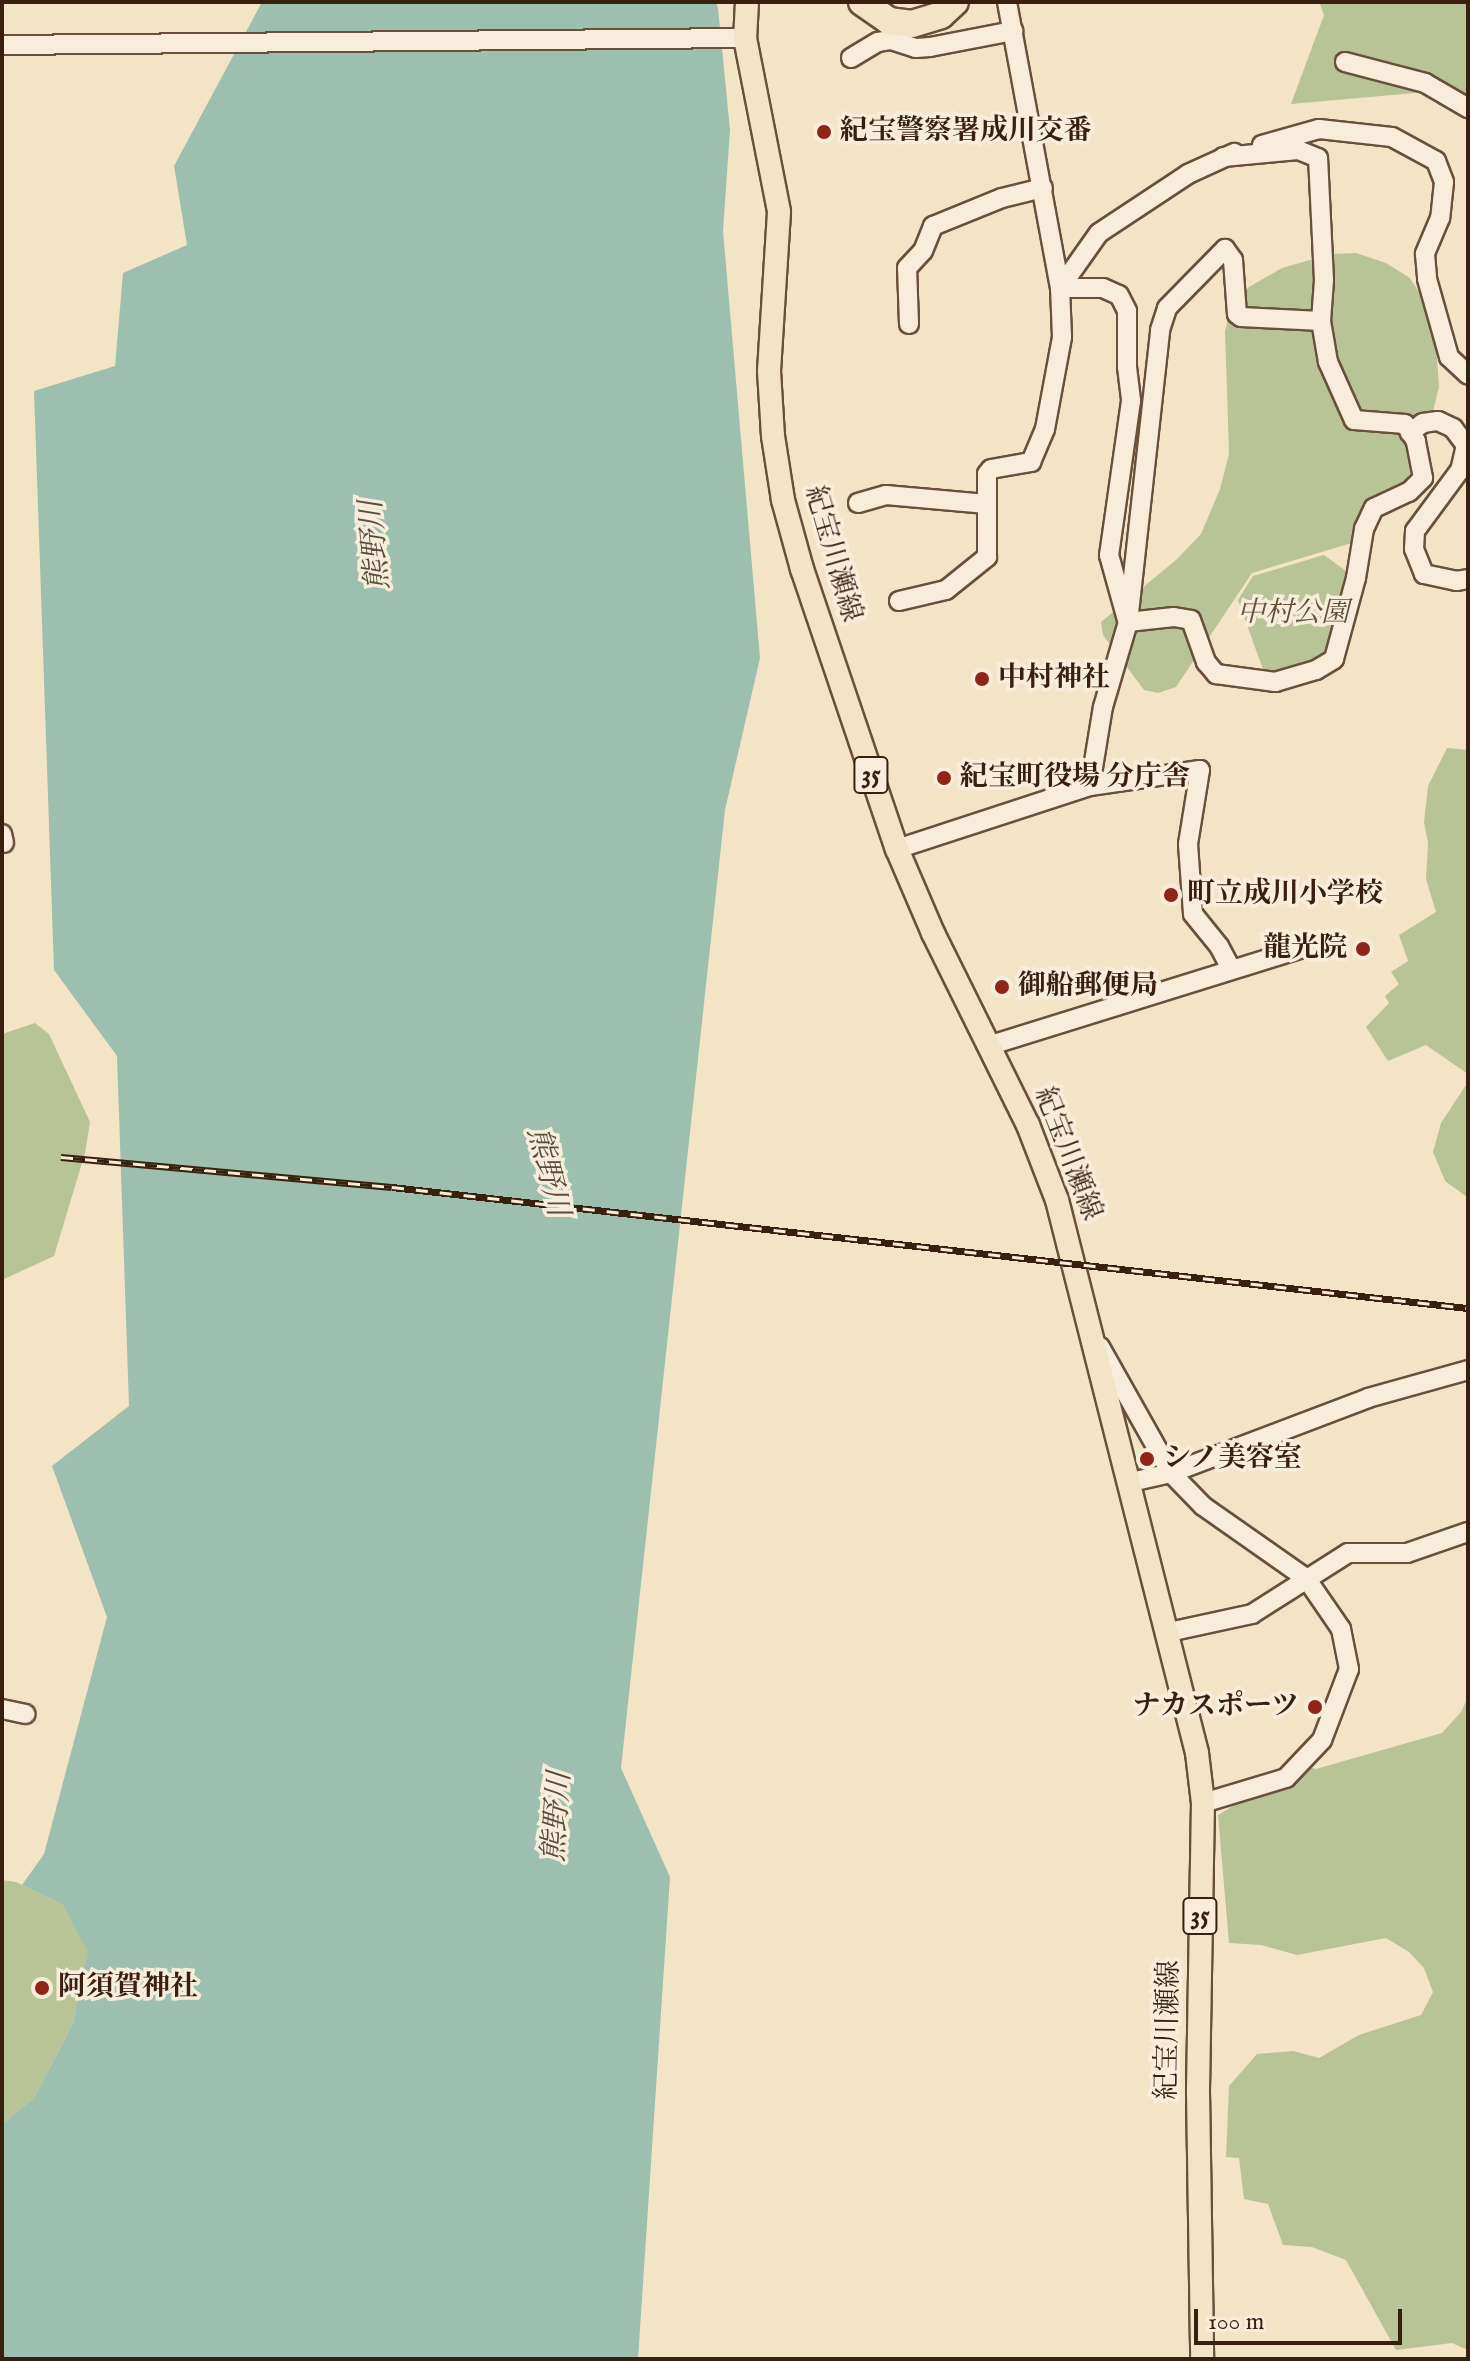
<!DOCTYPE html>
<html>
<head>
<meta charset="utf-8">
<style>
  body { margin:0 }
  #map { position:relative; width:1470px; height:2361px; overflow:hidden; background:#f3e4c6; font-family:"IM FELL English","Noto Serif JP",serif }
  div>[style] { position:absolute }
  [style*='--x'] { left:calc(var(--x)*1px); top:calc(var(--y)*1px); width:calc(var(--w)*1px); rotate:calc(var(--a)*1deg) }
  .green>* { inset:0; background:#b9c496 }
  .water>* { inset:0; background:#9dbfaf }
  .roads { filter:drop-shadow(2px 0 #68503b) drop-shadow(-2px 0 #68503b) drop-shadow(0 2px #68503b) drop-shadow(0 -2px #68503b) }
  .minor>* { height:18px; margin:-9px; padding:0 9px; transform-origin:9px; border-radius:9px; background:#f7edda }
  .major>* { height:22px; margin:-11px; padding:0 11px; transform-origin:11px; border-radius:11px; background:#f3e4c6 }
  .highway>* { height:26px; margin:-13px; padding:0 13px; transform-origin:13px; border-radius:13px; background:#f3e4c6 }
  .rail>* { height:7px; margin-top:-3.5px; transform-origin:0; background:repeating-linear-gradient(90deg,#f7edda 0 12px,#391f0d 0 24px); box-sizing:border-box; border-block:2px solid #391f0d }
  .dots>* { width:22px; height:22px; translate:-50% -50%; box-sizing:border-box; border:4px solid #f7edda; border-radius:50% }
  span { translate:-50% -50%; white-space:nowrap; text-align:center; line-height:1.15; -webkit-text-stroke:7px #f7edda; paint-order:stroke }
  .shield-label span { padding:2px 6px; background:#f7edda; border:2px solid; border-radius:6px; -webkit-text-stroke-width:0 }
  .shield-label { font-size:26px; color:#391f0d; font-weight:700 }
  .poi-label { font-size:28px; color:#391f0d; font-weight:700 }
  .left { translate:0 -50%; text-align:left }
  .right { translate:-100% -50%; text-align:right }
  .street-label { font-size:28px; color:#391f0d }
  .park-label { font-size:28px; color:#5f5136; font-style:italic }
  .water-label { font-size:30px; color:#574f3e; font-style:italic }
  .frame { position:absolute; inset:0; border:4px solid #391f0d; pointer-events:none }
  .scale { position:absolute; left:1194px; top:2309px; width:208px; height:36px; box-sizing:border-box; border:4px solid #391f0d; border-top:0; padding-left:10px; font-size:24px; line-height:28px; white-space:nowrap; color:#391f0d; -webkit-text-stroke:6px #f7edda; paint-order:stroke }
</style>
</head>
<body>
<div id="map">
  <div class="green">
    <i style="clip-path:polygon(1319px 2px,1468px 2px,1468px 97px,1460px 89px,1291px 104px,1324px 15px)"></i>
    <i style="clip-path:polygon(1356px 253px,1386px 263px,1410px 278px,1428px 307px,1435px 329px,1439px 387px,1428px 431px,1411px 472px,1365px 539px,1252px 573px,1176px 687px,1158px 693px,1144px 690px,1103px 635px,1101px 622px,1176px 560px,1201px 534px,1220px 489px,1229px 454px,1225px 331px,1232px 304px,1249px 287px,1282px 268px,1331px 254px)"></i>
    <i style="clip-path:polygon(1324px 555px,1350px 574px,1328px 652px,1313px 664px,1265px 675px,1238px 600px,1253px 576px)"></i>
    <i style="clip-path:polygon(1447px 748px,1468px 750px,1468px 1074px,1426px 1045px,1388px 1061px,1366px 1027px,1389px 1003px,1385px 996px,1399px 984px,1391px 972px,1408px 961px,1399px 935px,1436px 912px,1426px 879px,1428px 843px,1424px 822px,1428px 786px)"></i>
    <i style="clip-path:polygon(35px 1023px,49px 1034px,90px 1122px,85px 1153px,54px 1256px,2px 1280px,2px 1034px)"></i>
    <i style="clip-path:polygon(1468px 1082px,1468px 1196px,1467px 1197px,1445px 1181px,1433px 1152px,1441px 1123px)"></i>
    <i style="clip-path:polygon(1468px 1697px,1468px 2350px,1452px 2343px,1396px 2350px,1346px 2260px,1312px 2247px,1283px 2245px,1268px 2204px,1244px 2199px,1239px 2158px,1226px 2157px,1229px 2086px,1257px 2054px,1293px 2051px,1319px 2058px,1359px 2035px,1421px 2015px,1433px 1992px,1424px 1968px,1409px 1952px,1386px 1938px,1297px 1955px,1261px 1945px,1229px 1943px,1218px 1815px,1276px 1780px,1296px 1763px,1316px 1769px,1442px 1733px,1461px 1712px)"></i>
    <i style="clip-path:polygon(2px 1880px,16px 1882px,63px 1905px,89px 1953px,73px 2023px,34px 2098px,2px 2124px)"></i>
  </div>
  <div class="water">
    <i style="clip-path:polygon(262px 2px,716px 2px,718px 8px,730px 130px,723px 231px,760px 658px,725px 810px,621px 1768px,670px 1877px,638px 2359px,2px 2359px,2px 2124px,34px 2098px,73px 2023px,88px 1953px,63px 1905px,22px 1885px,44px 1854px,107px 1617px,52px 1466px,129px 1406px,117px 1056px,54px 970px,34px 391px,115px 366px,123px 273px,187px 245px,174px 166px)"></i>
  </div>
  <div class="roads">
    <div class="minor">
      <i style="--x:2;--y:45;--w:743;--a:-0.54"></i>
      <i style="--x:851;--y:58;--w:31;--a:-31"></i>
      <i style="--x:878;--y:42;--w:13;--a:-9"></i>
      <i style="--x:891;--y:40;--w:26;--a:18"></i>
      <i style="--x:916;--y:48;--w:14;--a:-4"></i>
      <i style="--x:930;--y:47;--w:85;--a:-10.9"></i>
      <i style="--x:1345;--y:62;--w:83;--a:14.7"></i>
      <i style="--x:1425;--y:83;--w:50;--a:30.2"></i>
      <i style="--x:1262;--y:145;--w:59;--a:-15.7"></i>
      <i style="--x:1319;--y:129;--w:73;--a:6.3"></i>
      <i style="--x:1392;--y:137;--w:50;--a:28.6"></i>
      <i style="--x:1436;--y:161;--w:22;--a:69"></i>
      <i style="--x:1444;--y:182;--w:36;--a:96"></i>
      <i style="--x:1440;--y:218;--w:39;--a:113"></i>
      <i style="--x:1425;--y:254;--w:25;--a:85"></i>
      <i style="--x:1427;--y:279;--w:81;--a:74.2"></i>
      <i style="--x:1449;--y:357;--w:26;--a:43"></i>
      <i style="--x:1060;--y:288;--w:67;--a:-54.7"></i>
      <i style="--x:1099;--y:233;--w:107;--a:-33.5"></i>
      <i style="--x:1188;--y:174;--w:51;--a:-24.5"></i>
      <i style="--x:1060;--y:288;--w:43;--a:0"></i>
      <i style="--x:1103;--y:288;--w:17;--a:24"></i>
      <i style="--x:1119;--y:295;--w:18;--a:63"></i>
      <i style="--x:1127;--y:311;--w:56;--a:90"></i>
      <i style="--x:1127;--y:367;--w:34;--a:83"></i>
      <i style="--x:1131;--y:401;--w:156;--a:98.1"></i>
      <i style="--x:1109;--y:555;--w:67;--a:74.5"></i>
      <i style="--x:909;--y:324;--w:56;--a:-92"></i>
      <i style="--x:907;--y:268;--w:23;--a:-47"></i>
      <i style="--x:923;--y:251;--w:27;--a:-68"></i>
      <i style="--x:933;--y:226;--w:74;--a:-22.1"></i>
      <i style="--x:1002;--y:198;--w:42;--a:-13.7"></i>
      <i style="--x:1410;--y:433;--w:16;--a:-38"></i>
      <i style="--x:1423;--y:423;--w:15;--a:-8"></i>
      <i style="--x:1438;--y:421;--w:17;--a:25"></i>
      <i style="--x:1453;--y:428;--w:21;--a:53"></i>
      <i style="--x:1466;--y:445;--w:26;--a:103"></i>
      <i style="--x:1460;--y:470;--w:76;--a:126.4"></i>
      <i style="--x:1415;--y:531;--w:18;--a:93"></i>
      <i style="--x:1414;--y:549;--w:27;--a:68"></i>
      <i style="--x:1424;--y:574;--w:33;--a:12"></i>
      <i style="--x:1456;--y:581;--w:12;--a:-9"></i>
      <i style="--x:858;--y:503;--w:29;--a:-16"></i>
      <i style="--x:886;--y:495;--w:101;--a:5.1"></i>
      <i style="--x:899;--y:601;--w:48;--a:-13.2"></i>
      <i style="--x:946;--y:590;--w:53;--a:-38.8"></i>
      <i style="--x:987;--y:557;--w:83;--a:-90"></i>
      <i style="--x:987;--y:474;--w:6;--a:-51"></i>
      <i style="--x:991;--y:469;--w:41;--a:-9.9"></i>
      <i style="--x:1031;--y:462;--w:36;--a:-67"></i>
      <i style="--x:1045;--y:429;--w:94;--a:-79.5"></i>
      <i style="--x:1062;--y:337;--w:49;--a:-92.3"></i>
      <i style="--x:1060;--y:288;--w:291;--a:-100.5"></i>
      <i style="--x:1128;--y:622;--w:46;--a:-6.2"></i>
      <i style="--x:1174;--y:617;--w:17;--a:10"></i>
      <i style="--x:1191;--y:620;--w:45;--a:70.3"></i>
      <i style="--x:1206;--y:662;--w:16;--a:50"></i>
      <i style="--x:1216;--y:674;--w:60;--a:7.7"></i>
      <i style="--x:1275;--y:682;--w:43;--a:-16.3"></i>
      <i style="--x:1316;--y:670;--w:21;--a:-31"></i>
      <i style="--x:1334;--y:659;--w:84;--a:-74.8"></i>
      <i style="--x:1356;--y:578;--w:50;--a:-80.7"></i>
      <i style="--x:1364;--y:529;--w:23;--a:-65"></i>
      <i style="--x:1374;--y:508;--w:38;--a:-25"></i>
      <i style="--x:1409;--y:492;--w:20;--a:-45"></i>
      <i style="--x:1423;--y:478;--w:38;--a:-101"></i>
      <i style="--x:1416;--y:441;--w:20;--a:-123"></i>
      <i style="--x:1405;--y:424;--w:51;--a:-175.5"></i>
      <i style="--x:1354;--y:420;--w:64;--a:-114.1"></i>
      <i style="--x:1328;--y:362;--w:42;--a:-99.7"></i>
      <i style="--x:1321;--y:321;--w:41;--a:-85.8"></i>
      <i style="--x:1324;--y:280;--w:122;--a:-92.8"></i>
      <i style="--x:1318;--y:158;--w:22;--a:-158"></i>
      <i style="--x:1298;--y:150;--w:75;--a:174.7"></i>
      <i style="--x:1090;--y:786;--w:111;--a:-8.3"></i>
      <i style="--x:1200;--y:770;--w:75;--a:99.2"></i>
      <i style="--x:1188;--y:844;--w:70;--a:85.9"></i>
      <i style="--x:1193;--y:914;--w:41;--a:50.9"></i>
      <i style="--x:1219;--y:946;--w:26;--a:62"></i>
      <i style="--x:2;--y:834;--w:9;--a:77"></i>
      <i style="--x:897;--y:849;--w:203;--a:-18.1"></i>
      <i style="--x:1090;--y:786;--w:80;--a:-80.7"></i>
      <i style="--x:1103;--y:707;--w:89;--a:-73.6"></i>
      <i style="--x:1128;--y:622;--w:294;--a:-83.7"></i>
      <i style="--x:1160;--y:330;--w:23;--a:-72"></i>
      <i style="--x:1167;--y:308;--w:83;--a:-45.5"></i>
      <i style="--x:1225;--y:249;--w:14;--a:54"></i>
      <i style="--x:1233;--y:260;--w:54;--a:85.8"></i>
      <i style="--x:1237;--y:314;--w:5;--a:37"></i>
      <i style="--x:1241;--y:317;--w:80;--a:2.9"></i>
      <i style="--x:988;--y:1046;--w:332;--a:-17.3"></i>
      <i style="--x:1100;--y:1347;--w:145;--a:60.6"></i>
      <i style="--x:1171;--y:1473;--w:46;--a:45.9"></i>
      <i style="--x:1203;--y:1506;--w:126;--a:35"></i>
      <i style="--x:1306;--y:1578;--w:62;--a:55.5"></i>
      <i style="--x:1341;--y:1629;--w:41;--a:78.7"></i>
      <i style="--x:1349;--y:1669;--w:76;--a:110.8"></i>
      <i style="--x:1322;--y:1740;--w:52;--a:133.5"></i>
      <i style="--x:1286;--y:1778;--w:87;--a:163.2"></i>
      <i style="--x:1131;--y:1482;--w:41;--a:-12.7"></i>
      <i style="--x:1171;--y:1473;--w:211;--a:-20.8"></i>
      <i style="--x:1368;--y:1398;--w:104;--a:-15.6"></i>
      <i style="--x:1169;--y:1632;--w:85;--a:-12.2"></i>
      <i style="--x:1252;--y:1614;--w:114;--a:-32.4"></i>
      <i style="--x:1348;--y:1553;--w:59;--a:0"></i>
      <i style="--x:1407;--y:1553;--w:65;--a:-19"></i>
      <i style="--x:2;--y:1709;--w:24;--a:12"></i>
    </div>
    <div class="major">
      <i style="--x:747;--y:2;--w:36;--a:93"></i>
      <i style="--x:745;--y:38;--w:177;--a:78.9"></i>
      <i style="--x:779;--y:212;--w:159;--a:93.6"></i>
      <i style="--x:769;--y:371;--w:65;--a:86.5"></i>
      <i style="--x:773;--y:436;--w:65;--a:81.1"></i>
      <i style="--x:783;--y:500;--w:72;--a:74.6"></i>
      <i style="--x:802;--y:569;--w:296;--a:71.3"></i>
      <i style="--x:897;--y:849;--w:91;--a:66.8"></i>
      <i style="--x:933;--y:933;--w:214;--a:63.7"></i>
      <i style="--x:1028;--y:1125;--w:80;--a:68.9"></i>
      <i style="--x:1057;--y:1200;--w:570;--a:75.79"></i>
      <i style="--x:1197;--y:1753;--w:50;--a:83.2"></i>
      <i style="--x:1203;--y:1803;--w:289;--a:91"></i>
      <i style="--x:1198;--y:2092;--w:267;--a:89.1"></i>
    </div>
    <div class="highway">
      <i style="--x:862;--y:2;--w:33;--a:35"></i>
      <i style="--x:889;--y:21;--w:23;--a:7"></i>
      <i style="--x:912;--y:24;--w:30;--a:-17"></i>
      <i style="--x:941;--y:15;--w:19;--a:-43"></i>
    </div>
  </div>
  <div class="rail">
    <i style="--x:61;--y:1157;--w:332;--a:5.2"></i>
    <i style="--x:392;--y:1187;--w:1083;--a:6.42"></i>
  </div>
  <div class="dots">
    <i style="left:824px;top:132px;background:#8f2418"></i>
    <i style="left:982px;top:679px;background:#8f2418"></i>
    <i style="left:944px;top:778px;background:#8f2418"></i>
    <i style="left:1171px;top:895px;background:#8f2418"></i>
    <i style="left:1363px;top:949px;background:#8f2418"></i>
    <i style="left:1002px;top:987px;background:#8f2418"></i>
    <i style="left:1147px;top:1459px;background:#8f2418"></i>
    <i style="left:1315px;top:1707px;background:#8f2418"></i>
    <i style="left:42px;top:1988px;background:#8f2418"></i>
  </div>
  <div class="shield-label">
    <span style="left:871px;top:775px">35</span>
    <span style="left:1200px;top:1916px">35</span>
  </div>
  <div class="poi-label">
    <span class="left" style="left:840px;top:132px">紀宝警察署成川交番</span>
    <span class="left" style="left:998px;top:679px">中村神社</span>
    <span class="left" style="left:960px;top:778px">紀宝町役場 分庁舎</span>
    <span class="left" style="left:1187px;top:895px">町立成川小学校</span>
    <span class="right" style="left:1347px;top:949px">龍光院</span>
    <span class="left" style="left:1018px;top:987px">御船郵便局</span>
    <span class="left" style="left:1163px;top:1459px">シノ美容室</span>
    <span class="right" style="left:1299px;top:1707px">ナカスポーツ</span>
    <span class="left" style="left:58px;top:1988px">阿須賀神社</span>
  </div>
  <div class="street-label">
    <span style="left:832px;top:554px;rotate:74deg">紀宝川瀬線</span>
    <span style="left:1067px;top:1154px;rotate:69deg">紀宝川瀬線</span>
    <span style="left:1169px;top:2030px;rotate:-89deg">紀宝川瀬線</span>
  </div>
  <div class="park-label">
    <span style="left:1293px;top:614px">中村公園</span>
  </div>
  <div class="water-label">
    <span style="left:376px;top:545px;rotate:-95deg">熊野川</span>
    <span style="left:547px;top:1172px;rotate:76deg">熊野川</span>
    <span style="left:558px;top:1817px;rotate:-86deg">熊野川</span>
  </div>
  <div class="frame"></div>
  <div class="scale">100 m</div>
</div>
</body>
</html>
